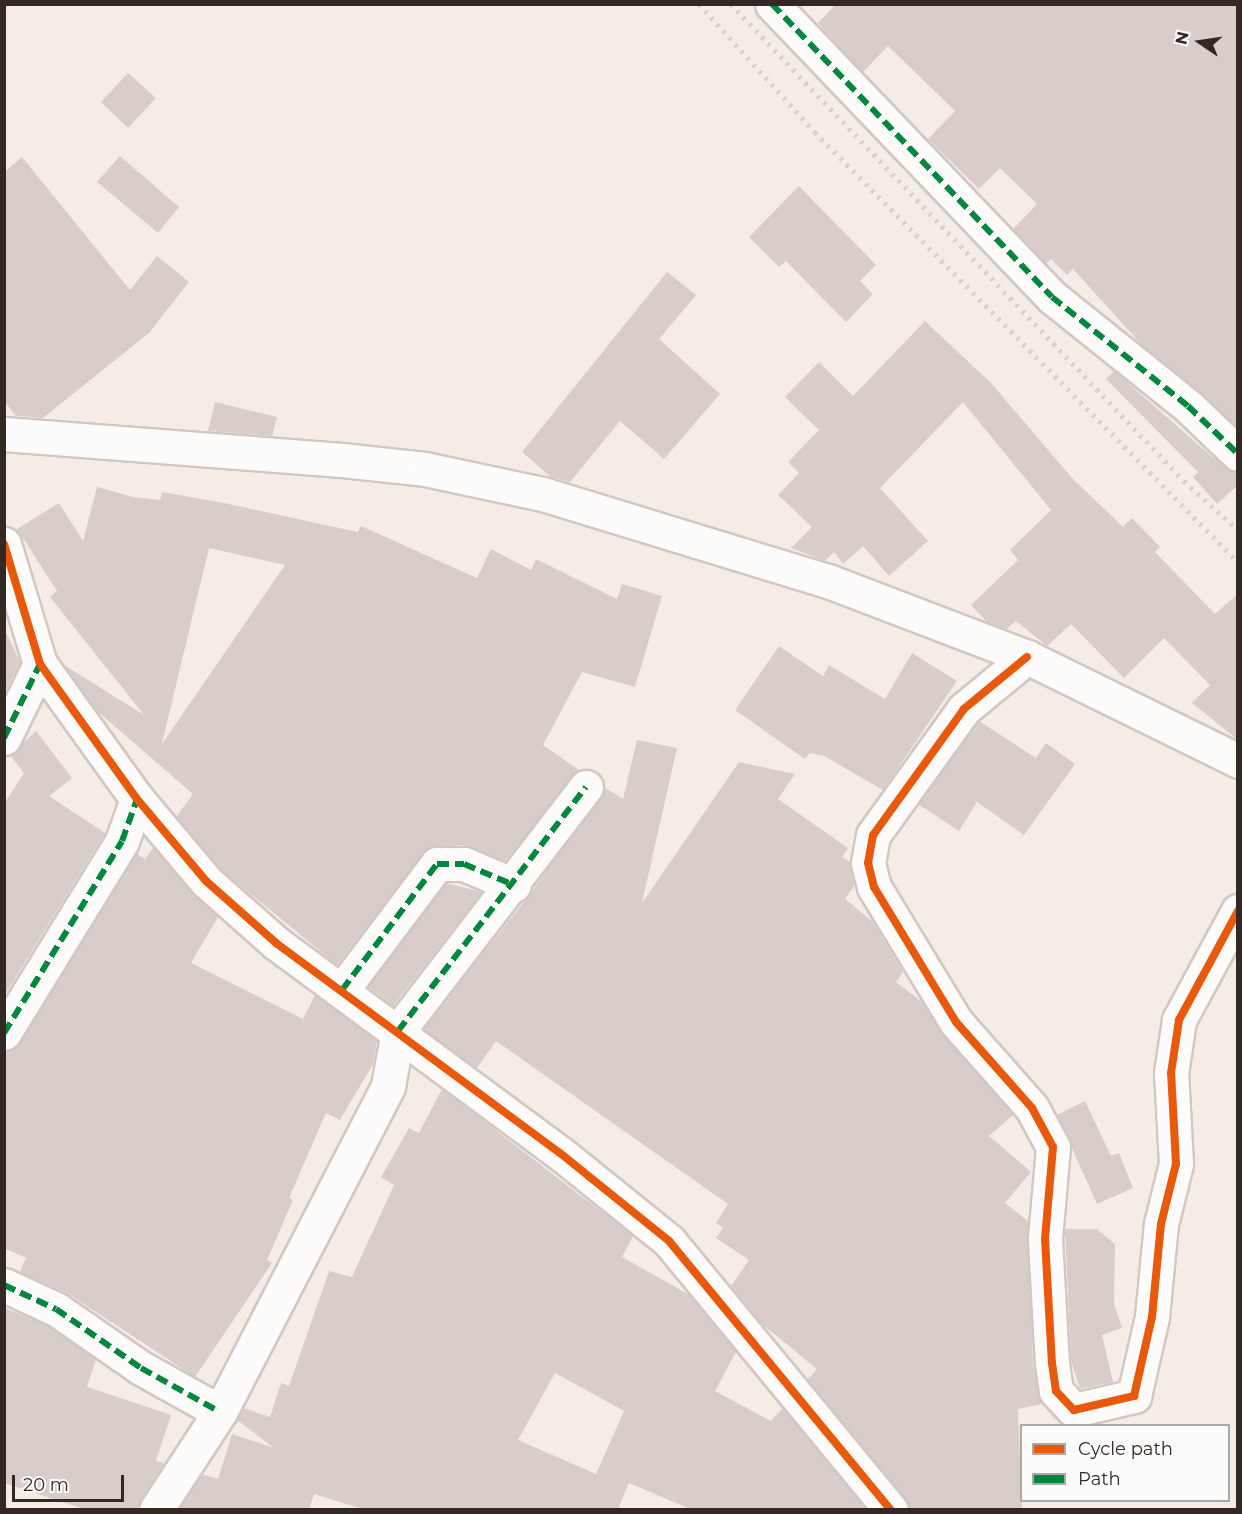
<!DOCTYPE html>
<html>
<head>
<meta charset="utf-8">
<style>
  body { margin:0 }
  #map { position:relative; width:1242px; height:1514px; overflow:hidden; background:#f6ece6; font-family:Montserrat,sans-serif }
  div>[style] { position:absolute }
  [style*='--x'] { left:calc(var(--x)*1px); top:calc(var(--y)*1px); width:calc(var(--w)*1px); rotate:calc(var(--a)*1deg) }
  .building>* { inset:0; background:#d9cdc9 }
  .roads { filter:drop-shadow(2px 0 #d2c8c2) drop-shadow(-2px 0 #d2c8c2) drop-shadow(0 2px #d2c8c2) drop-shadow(0 -2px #d2c8c2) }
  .minor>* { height:33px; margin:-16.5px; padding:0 16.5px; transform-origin:16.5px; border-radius:16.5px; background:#fefcfb }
  .major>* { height:33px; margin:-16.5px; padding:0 16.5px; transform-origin:16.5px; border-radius:16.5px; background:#fefcfb }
  .rail>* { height:4.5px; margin-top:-2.25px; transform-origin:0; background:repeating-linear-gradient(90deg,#d6d2d1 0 3px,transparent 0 9px) }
  .quiet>* { height:6px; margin-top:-3px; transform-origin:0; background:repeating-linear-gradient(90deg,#00873e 0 12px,transparent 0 18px) }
  .cycleway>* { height:8px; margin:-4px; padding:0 4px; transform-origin:4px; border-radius:4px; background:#e8590c }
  span { translate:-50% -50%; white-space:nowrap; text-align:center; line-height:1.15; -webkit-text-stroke:4.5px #fcfcfc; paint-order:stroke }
  .frame { position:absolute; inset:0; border:6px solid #342922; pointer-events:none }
  .legend { position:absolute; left:1020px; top:1424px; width:210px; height:78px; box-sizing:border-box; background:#fcfcfc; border:2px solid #aca8a5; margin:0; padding:8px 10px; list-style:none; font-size:18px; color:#342922 }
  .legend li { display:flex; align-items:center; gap:12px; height:30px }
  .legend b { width:30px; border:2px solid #aca8a5 }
  .north { position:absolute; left:1170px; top:12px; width:60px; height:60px; -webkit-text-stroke:4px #fcfcfc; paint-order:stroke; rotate:283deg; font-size:16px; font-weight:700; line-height:24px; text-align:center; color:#342922 }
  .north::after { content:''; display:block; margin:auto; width:21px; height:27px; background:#342922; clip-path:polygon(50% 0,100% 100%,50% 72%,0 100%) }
  .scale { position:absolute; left:12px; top:1475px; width:112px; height:27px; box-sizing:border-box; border:3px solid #342922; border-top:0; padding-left:8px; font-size:18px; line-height:21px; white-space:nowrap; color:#342922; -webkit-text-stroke:4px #fcfcfc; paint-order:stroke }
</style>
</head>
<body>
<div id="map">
  <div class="building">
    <i style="clip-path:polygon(836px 4px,1238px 4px,1238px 428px,1141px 344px,1073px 269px,1067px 275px,1051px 259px,1046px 264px,1013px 229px,1037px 204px,1000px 168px,979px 189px,928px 139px,955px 111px,888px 46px,863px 72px,842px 50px,818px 23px)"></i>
    <i style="clip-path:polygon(128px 73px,156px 98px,128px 128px,101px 102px)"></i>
    <i style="clip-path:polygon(120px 156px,179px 207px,158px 233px,97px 182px)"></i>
    <i style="clip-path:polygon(22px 157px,130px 290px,157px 256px,189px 282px,149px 333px,43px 418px,16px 416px,4px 401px,4px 172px)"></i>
    <i style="clip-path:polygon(799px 186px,876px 265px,860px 281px,873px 294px,846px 322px,786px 261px,779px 267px,749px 237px)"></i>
    <i style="clip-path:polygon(667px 272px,696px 295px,659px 339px,720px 394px,664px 459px,620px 421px,570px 482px,551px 477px,522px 452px)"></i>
    <i style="clip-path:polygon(925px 321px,991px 383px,1072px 478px,1123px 527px,1132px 518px,1160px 547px,1155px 552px,1215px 614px,1238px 594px,1238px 740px,1192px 703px,1210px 685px,1164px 638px,1124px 678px,1071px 624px,1047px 646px,1016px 621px,1007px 629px,987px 622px,971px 605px,1018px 560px,1010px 550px,1051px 510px,963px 402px,880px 488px,928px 541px,889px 576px,863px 546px,843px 564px,834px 552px,825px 561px,791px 548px,812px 527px,778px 495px,799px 473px,788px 462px,819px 430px,785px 397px,819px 362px,853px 396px)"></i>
    <i style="clip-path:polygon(1114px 371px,1225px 468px,1238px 472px,1238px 485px,1217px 504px,1193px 477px,1198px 472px,1106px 379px)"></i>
    <i style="clip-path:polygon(215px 402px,277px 417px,272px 436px,208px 431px)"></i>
    <i style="clip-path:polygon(evenodd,97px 487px,133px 497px,160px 500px,162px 492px,224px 503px,358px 532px,361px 526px,477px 578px,491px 549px,531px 570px,536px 559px,617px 599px,622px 584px,662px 596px,635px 687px,582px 672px,543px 745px,579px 770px,505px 861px,464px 845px,428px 848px,337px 965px,219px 868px,176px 817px,193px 794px,96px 710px,64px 665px,144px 715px,50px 597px,57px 591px,17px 529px,59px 503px,83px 541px,97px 487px,209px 548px,285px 565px,162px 744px,163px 739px,209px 548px)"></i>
    <i style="clip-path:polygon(4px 628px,20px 662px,4px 694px)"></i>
    <i style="clip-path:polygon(779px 646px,823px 676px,829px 665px,885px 699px,912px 653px,957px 681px,883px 790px,824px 756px,810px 753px,805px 759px,735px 710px)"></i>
    <i style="clip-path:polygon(979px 721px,1036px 758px,1046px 743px,1075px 764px,1024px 835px,977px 802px,959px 831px,918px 804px)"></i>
    <i style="clip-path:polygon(36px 731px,72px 778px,49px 796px,105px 833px,4px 996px,4px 804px,24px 773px,10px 755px)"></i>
    <i style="clip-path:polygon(637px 740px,677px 748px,642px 903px,739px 762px,795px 774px,778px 799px,848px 848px,842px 857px,850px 862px,854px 886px,845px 899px,873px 922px,903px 972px,896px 982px,921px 1001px,942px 1034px,1013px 1115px,989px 1136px,1031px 1172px,1005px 1203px,1028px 1221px,1033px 1364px,1042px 1404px,1018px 1409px,1022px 1509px,909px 1509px,808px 1379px,817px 1369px,762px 1324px,731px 1286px,749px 1260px,716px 1238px,723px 1228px,716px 1223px,728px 1204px,496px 1041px,477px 1068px,423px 1029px,531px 893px,604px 787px,623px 799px)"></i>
    <i style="clip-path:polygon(153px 848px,218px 917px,191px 963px,303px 1019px,315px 995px,377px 1041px,373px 1064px,340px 1120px,326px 1113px,289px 1198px,293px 1200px,267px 1260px,272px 1263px,195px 1377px,67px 1293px,20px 1272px,26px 1258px,4px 1248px,4px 1052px,20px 1043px,136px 853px,145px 859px)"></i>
    <i style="clip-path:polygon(446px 883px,482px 892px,393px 1006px,368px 987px)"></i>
    <i style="clip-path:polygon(evenodd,442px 1089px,633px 1236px,622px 1257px,688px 1294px,736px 1352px,715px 1391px,771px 1421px,783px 1408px,866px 1509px,690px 1509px,629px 1483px,618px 1509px,363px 1509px,314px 1494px,309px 1509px,179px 1509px,202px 1474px,218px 1479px,232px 1434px,274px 1448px,237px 1420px,243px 1408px,270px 1417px,281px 1383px,289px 1386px,329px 1271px,352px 1277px,394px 1185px,381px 1177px,409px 1128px,419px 1133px,442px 1089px,555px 1373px,624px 1411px,596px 1474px,518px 1440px,555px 1373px)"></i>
    <i style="clip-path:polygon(1085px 1101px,1111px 1156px,1119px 1153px,1133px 1188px,1097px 1204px,1057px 1115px)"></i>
    <i style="clip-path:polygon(1065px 1229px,1097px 1229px,1115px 1244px,1114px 1303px,1122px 1328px,1102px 1335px,1113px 1382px,1080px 1389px,1071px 1361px)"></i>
    <i style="clip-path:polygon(4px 1308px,47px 1325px,96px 1359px,87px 1387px,171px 1415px,156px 1461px,164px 1463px,137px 1509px,84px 1509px,4px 1483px)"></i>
  </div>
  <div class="roads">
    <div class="minor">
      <i style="--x:772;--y:4;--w:405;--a:46.3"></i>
      <i style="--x:1052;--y:297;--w:174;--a:38.7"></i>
      <i style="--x:1188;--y:406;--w:69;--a:43.8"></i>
      <i style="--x:4;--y:544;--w:125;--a:73.3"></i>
      <i style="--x:40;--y:664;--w:166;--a:54.3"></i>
      <i style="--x:137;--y:799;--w:107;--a:49.9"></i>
      <i style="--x:206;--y:881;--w:94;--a:41.5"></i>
      <i style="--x:276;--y:943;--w:353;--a:36.5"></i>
      <i style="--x:560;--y:1153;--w:140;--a:38.9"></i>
      <i style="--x:669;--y:1241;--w:349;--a:50.5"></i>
      <i style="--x:1027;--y:657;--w:82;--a:140.5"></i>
      <i style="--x:964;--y:709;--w:155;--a:125.8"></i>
      <i style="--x:873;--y:835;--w:28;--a:100"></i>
      <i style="--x:868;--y:863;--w:25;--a:76"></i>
      <i style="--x:874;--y:887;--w:158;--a:58.7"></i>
      <i style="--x:956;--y:1022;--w:115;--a:48.5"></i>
      <i style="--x:1032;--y:1108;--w:44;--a:61.7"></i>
      <i style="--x:1053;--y:1147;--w:92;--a:95"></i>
      <i style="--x:1045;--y:1239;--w:124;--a:86.8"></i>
      <i style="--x:1052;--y:1363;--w:28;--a:82"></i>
      <i style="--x:1056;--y:1391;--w:26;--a:47"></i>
      <i style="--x:1074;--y:1410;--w:62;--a:-13.1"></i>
      <i style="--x:1134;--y:1396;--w:81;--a:-77.2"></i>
      <i style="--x:1152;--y:1317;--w:93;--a:-84.5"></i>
      <i style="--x:1161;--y:1224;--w:62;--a:-76"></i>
      <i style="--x:1176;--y:1164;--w:91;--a:-93.1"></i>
      <i style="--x:1171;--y:1073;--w:54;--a:-81.4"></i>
      <i style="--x:1179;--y:1020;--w:124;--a:-61.6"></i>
      <i style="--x:4;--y:738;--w:82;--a:-64.1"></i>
      <i style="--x:342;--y:990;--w:158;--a:-53"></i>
      <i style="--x:437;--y:864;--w:27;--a:0"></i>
      <i style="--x:464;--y:864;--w:54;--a:22.8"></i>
      <i style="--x:4;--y:1033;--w:225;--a:-58.4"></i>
      <i style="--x:122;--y:841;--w:45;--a:-70.3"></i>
      <i style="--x:4;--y:1285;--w:57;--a:24.8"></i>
      <i style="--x:56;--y:1309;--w:103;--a:34.8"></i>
      <i style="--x:141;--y:1368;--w:90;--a:29.1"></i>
      <i style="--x:156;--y:1510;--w:117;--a:-56.9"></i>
      <i style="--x:220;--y:1412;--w:367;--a:-62.7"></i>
      <i style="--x:388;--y:1086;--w:56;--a:-79.7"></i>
      <i style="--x:398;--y:1031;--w:308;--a:-52.4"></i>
    </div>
    <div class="major">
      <i style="--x:4;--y:434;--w:339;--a:4.4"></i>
      <i style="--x:342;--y:460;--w:83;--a:6.2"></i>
      <i style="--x:425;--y:469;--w:121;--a:12"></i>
      <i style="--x:543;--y:494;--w:298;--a:17"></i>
      <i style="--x:828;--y:581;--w:213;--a:20.9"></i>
      <i style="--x:1027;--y:657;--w:235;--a:26.2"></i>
    </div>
  </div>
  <div class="rail">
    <i style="--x:699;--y:4;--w:173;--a:47.8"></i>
    <i style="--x:815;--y:132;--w:603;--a:45.47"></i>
    <i style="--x:731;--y:4;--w:658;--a:46.48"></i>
    <i style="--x:1184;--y:481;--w:73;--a:42.2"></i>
  </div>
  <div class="quiet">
    <i style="--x:772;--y:4;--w:405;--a:46.3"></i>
    <i style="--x:1052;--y:297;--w:174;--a:38.7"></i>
    <i style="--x:1188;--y:406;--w:69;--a:43.8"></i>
    <i style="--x:4;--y:738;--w:82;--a:-64.1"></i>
    <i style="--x:342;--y:990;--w:158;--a:-53"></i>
    <i style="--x:437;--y:864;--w:27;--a:0"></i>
    <i style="--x:464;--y:864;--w:54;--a:22.8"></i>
    <i style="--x:398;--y:1031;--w:308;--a:-52.4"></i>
    <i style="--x:4;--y:1033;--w:225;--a:-58.4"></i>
    <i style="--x:122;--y:841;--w:45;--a:-70.3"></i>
    <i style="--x:4;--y:1285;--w:57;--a:24.8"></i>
    <i style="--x:56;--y:1309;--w:103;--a:34.8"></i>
    <i style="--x:141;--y:1368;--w:90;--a:29.1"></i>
  </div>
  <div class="cycleway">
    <i style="--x:4;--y:544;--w:125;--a:73.3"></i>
    <i style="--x:40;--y:664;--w:166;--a:54.3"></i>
    <i style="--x:137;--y:799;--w:107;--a:49.9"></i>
    <i style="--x:206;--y:881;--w:94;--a:41.5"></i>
    <i style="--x:276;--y:943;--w:353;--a:36.5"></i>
    <i style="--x:560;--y:1153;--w:140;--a:38.9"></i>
    <i style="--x:669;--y:1241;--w:349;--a:50.5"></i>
    <i style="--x:1027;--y:657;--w:82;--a:140.5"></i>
    <i style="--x:964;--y:709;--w:155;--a:125.8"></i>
    <i style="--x:873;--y:835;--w:28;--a:100"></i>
    <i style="--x:868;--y:863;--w:25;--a:76"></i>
    <i style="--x:874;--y:887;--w:158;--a:58.7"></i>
    <i style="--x:956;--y:1022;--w:115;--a:48.5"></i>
    <i style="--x:1032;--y:1108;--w:44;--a:61.7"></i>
    <i style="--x:1053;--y:1147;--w:92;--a:95"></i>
    <i style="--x:1045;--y:1239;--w:124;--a:86.8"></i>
    <i style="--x:1052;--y:1363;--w:28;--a:82"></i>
    <i style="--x:1056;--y:1391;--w:26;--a:47"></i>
    <i style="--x:1074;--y:1410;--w:62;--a:-13.1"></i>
    <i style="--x:1134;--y:1396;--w:81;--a:-77.2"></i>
    <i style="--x:1152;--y:1317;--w:93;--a:-84.5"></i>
    <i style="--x:1161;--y:1224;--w:62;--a:-76"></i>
    <i style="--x:1176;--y:1164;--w:91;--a:-93.1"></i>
    <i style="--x:1171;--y:1073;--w:54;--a:-81.4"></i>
    <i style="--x:1179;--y:1020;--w:124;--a:-61.6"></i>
  </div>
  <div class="frame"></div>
  <ul class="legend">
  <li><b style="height:8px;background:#e8590c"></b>Cycle path</li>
  <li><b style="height:8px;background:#00873e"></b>Path</li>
  </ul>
  <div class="north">N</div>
  <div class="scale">20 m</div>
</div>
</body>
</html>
